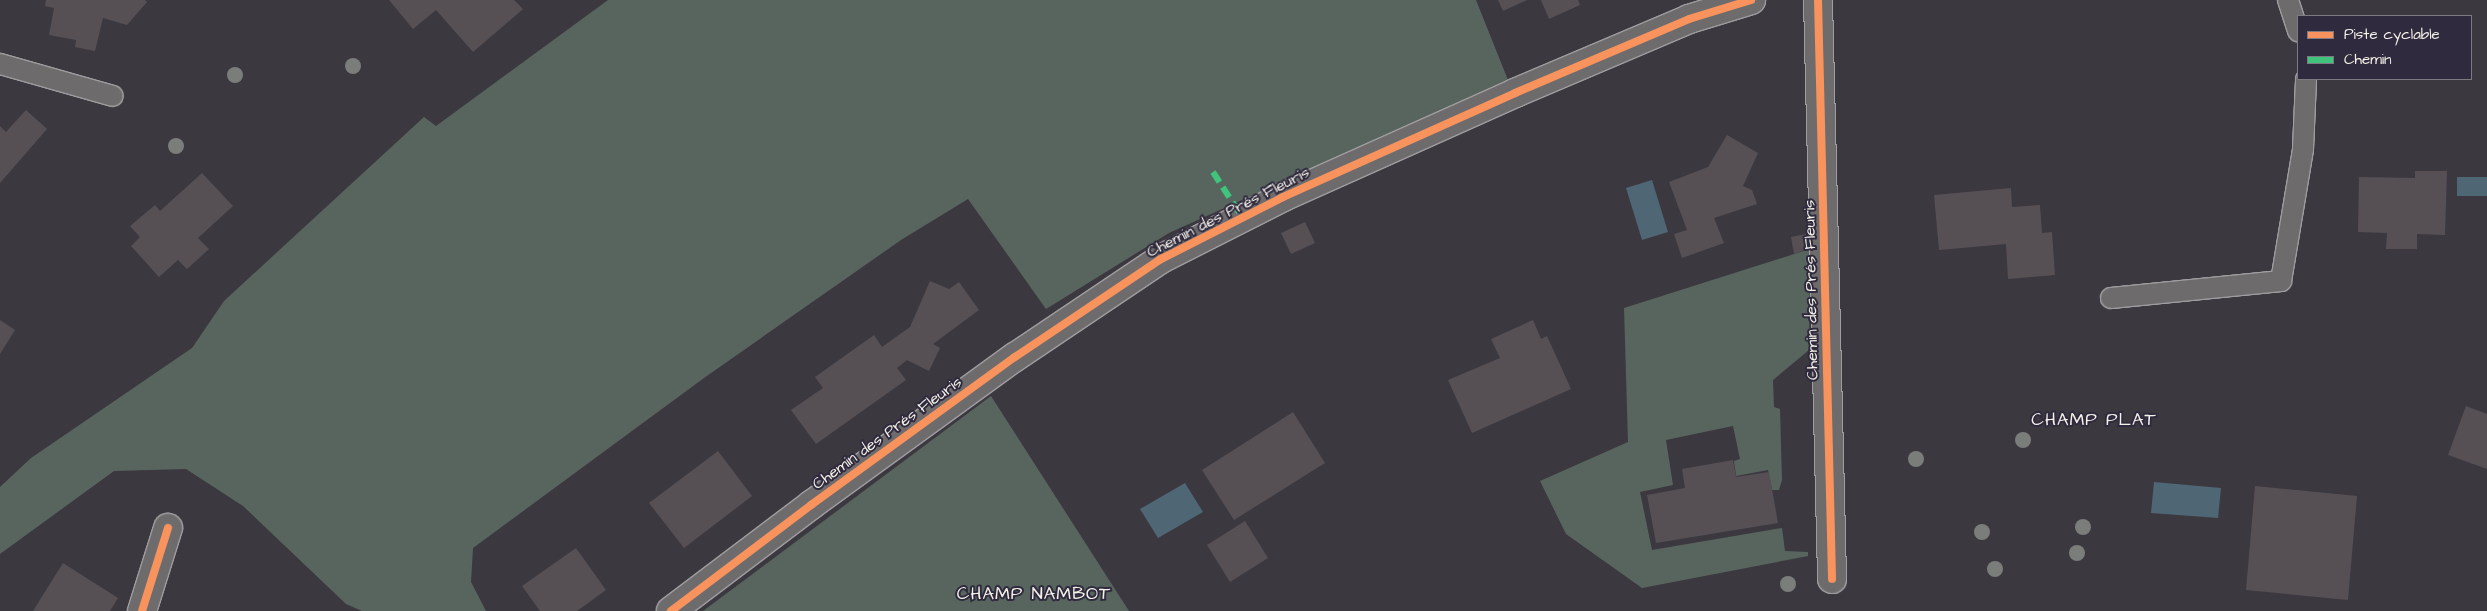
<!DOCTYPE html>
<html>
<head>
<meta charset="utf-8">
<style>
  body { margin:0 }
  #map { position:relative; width:2487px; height:611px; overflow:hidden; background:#3c3840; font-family:"Architects Daughter",sans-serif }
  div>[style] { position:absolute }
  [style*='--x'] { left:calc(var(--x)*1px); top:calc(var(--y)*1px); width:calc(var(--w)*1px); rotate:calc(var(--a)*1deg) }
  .green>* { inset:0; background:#57655e }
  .water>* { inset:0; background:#4f6675 }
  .building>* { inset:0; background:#565055 }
  .roads { filter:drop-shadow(1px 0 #9f9d9f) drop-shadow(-1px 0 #9f9d9f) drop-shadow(0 1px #9f9d9f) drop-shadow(0 -1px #9f9d9f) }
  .lane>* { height:20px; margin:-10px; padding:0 10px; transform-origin:10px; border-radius:10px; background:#6e6b6d }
  .street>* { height:28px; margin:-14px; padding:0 14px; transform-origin:14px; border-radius:14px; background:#6e6b6d }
  .quiet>* { height:6px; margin-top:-3px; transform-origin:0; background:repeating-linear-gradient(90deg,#40c37c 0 12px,transparent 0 18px) }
  .cycleway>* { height:8px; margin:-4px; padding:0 4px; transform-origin:4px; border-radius:4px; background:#f8935d }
  .trees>* { width:16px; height:16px; margin:-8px; border-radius:50%; background:#7b7d7b }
  span { translate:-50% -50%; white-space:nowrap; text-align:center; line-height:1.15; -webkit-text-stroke:4px #2f2a3d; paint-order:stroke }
  .street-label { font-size:16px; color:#f4f1e8 }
  .neighbourhood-label { font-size:18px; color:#f4f1e8; letter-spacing:1px }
  .legend { position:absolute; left:2297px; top:15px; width:175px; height:65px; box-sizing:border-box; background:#2f2a3d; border:1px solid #7e7a81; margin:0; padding:6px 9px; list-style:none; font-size:15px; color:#f4f1e8 }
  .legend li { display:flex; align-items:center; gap:10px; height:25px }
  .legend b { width:25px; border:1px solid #7e7a81 }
</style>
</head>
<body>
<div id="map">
  <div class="green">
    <i style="clip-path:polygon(608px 0,1476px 0,1508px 80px,1169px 233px,1046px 309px,968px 199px,901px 240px,704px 378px,473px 548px,471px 582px,486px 611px,362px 611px,346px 604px,243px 506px,186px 469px,114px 471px,0 554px,0 487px,31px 458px,192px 348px,224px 301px,424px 117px,436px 126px)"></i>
    <i style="clip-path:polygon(1810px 249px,1809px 350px,1773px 380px,1774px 407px,1780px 409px,1782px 480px,1779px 490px,1772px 490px,1768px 470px,1736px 476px,1734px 461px,1740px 459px,1733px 426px,1666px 440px,1673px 485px,1640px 492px,1652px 550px,1782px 528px,1785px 551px,1808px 552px,1808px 556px,1642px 588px,1566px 534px,1540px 481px,1628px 442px,1624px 308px)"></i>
    <i style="clip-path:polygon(991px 396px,1129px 611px,703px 611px)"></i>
  </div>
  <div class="water">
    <i style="clip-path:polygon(2457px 177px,2487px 177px,2487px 196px,2457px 196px)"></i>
    <i style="clip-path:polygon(1652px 180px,1668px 232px,1642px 240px,1626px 188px)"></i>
    <i style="clip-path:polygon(2154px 482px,2221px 488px,2218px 518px,2151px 513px)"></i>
    <i style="clip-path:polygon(1185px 483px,1203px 512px,1158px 538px,1140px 509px)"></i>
  </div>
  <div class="building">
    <i style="clip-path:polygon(46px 0,145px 0,147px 2px,127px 25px,103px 18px,95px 51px,75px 47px,76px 40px,49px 35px,54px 8px,45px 6px)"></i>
    <i style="clip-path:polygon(389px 0,514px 0,523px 9px,473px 52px,436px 10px,413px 29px)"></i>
    <i style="clip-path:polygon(1498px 0,1527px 0,1503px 11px)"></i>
    <i style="clip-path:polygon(1541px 0,1578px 0,1580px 5px,1549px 19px)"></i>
    <i style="clip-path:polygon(26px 110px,47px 129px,0 183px,0 126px,6px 132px)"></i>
    <i style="clip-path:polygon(1727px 135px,1758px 153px,1743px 186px,1752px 190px,1757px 204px,1714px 218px,1724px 243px,1682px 258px,1674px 234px,1687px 230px,1669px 182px,1708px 167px)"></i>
    <i style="clip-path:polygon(2415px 171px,2447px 171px,2445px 235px,2417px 234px,2417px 249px,2386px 249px,2387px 233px,2358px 232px,2359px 177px,2415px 178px)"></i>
    <i style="clip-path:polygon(202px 173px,233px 206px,198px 238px,209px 249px,187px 269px,178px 260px,159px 277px,131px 246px,140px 237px,130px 226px,155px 205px,160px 211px)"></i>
    <i style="clip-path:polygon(2011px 188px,2012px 207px,2040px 205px,2042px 233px,2052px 232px,2055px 275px,2008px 279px,2006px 244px,1939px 250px,1934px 195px)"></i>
    <i style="clip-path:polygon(1305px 222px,1315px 243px,1291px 254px,1281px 233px)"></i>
    <i style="clip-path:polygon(1806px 234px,1806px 250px,1794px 254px,1791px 237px)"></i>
    <i style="clip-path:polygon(930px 281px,949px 289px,959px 282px,979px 310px,933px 344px,940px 348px,929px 371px,907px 360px,897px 368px,906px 380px,816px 444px,791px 410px,823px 388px,815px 377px,874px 335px,882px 347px,910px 327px)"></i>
    <i style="clip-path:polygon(0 320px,15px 330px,0 354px)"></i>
    <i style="clip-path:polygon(1533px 320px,1541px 339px,1547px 336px,1571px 389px,1472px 433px,1448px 380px,1500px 358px,1491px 339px)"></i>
    <i style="clip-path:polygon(2466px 406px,2487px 414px,2487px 469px,2448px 455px)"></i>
    <i style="clip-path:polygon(1293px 412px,1325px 463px,1234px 520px,1202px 470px)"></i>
    <i style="clip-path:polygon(718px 451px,752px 496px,684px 548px,649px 503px)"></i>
    <i style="clip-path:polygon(1733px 460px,1736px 477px,1769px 472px,1778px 523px,1656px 543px,1647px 495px,1685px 488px,1682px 469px)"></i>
    <i style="clip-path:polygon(2255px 486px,2357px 496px,2348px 600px,2246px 590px)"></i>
    <i style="clip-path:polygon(1245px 521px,1268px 558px,1230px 582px,1207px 545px)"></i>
    <i style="clip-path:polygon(576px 548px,606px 590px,577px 611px,540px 611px,522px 586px)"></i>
    <i style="clip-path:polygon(63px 563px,118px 598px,110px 611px,33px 611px)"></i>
  </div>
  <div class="roads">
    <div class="lane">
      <i style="--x:2288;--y:0;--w:33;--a:72"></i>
      <i style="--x:0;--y:64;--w:117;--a:15.8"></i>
      <i style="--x:2111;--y:298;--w:171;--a:-5.7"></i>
      <i style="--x:2281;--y:281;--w:134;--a:-80.5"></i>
      <i style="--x:2303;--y:149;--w:70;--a:-87.5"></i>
    </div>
    <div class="street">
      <i style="--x:1818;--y:0;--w:579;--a:88.61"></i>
      <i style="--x:142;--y:611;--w:87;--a:-72.6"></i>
      <i style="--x:671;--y:611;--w:176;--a:-37.1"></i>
      <i style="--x:811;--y:505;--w:252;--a:-36"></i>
      <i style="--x:1015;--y:357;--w:176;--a:-33.9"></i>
      <i style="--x:1161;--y:259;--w:137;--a:-26.9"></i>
      <i style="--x:1283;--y:197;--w:254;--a:-24.1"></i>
      <i style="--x:1515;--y:93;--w:189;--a:-23"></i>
      <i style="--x:1689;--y:19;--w:65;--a:-17"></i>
    </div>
  </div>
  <div class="quiet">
    <i style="--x:1213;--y:172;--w:54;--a:57.2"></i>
  </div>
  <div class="cycleway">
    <i style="--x:1818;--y:0;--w:579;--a:88.61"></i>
    <i style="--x:142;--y:611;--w:87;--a:-72.6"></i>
    <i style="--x:671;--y:611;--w:176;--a:-37.1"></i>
    <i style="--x:811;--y:505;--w:252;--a:-36"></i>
    <i style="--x:1015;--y:357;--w:176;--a:-33.9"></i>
    <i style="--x:1161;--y:259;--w:137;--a:-26.9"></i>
    <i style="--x:1283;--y:197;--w:254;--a:-24.1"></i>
    <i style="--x:1515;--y:93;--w:189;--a:-23"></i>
    <i style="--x:1689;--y:19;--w:65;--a:-17"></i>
  </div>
  <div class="trees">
    <i style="left:353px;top:66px"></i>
    <i style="left:235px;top:75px"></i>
    <i style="left:176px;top:146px"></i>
    <i style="left:2023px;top:440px"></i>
    <i style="left:1916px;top:459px"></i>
    <i style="left:2083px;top:527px"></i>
    <i style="left:1982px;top:532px"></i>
    <i style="left:2077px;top:553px"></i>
    <i style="left:1995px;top:569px"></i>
    <i style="left:1788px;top:584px"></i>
  </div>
  <div class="street-label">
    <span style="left:1228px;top:212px;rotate:-27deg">Chemin des Prés Fleuris</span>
    <span style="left:1811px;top:290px;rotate:-91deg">Chemin des Prés Fleuris</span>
    <span style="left:887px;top:433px;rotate:-36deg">Chemin des Prés Fleuris</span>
  </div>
  <div class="neighbourhood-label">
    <span style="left:2094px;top:420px">CHAMP PLAT</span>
    <span style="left:1034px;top:594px">CHAMP NAMBOT</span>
  </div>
  <ul class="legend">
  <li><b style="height:6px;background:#f8935d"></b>Piste cyclable</li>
  <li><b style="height:6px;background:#40c37c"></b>Chemin</li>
  </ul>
</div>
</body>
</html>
